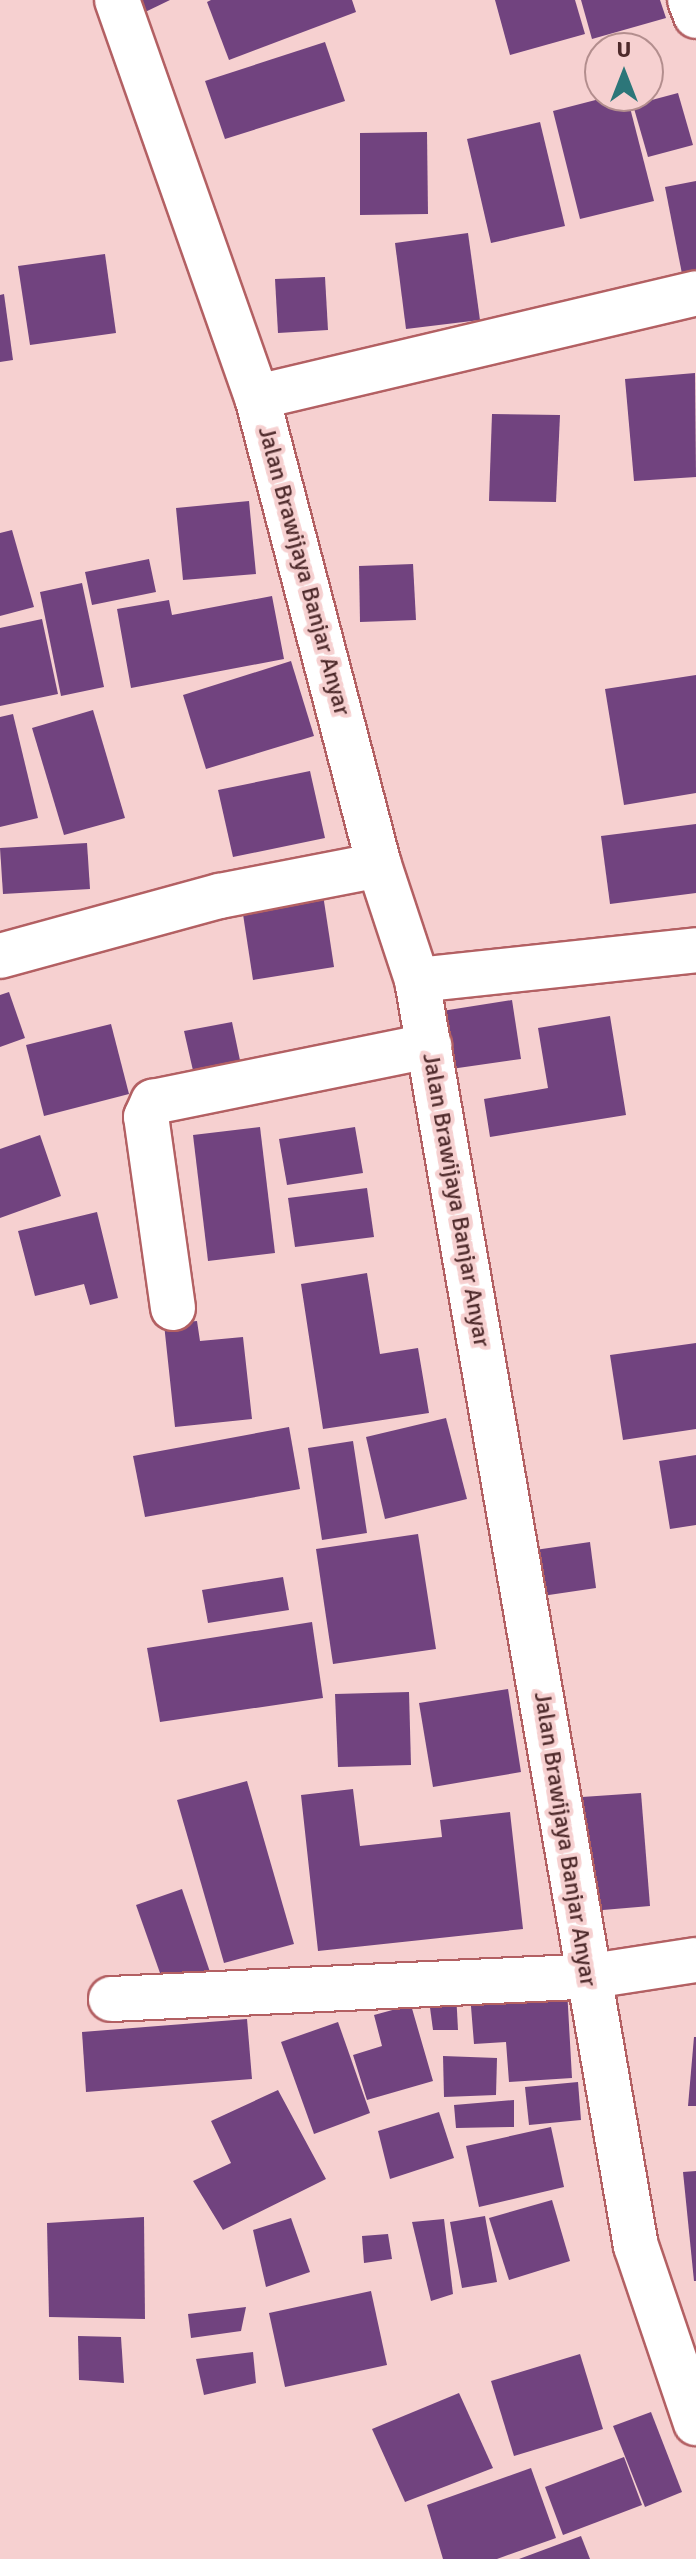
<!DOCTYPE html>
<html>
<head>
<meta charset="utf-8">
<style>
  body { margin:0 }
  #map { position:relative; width:696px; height:2559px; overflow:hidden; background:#f6d0d0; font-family:Signika,sans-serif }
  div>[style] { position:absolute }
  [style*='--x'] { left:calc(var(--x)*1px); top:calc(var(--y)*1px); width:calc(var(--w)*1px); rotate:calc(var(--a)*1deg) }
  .building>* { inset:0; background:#71437f }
  .roads { filter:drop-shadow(2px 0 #b36063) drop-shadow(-2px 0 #b36063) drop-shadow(0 2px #b36063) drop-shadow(0 -2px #b36063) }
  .minor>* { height:44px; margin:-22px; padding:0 22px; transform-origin:22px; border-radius:22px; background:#fff }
  .tertiary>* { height:44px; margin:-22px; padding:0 22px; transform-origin:22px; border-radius:22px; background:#fff }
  span { translate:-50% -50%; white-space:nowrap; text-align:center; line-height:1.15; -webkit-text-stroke:8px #f6d0d0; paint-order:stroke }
  .street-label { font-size:24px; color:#4e2a2b }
  .north { position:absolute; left:584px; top:32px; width:80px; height:80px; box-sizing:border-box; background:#f6d0d0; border:2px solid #b38e8e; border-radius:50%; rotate:0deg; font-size:22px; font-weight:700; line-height:32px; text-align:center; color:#4e2a2b }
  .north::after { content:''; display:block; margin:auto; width:28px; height:36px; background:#2c7679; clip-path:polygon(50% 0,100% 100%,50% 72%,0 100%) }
</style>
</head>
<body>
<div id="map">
  <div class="building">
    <i style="clip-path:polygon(132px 0,170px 0,139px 15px)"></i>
    <i style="clip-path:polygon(211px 0,352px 0,356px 12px,229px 60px,207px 2px)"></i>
    <i style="clip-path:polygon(495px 0,575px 0,585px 34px,510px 55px)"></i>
    <i style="clip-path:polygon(581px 0,660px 0,666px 18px,592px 39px)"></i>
    <i style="clip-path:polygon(325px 42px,345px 101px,225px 139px,205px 81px)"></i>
    <i style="clip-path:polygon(678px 93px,693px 145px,648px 157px,633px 105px)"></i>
    <i style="clip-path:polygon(611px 96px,627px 96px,654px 201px,580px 219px,553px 111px)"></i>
    <i style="clip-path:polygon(540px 122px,565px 226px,491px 243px,467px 139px)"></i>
    <i style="clip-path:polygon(427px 132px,428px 214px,360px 215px,360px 133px)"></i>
    <i style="clip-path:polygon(696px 181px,696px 281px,684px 284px,665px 187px)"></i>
    <i style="clip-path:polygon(468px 233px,480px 320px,406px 329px,395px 243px)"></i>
    <i style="clip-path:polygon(105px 254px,116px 333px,30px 345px,18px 266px)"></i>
    <i style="clip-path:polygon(325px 277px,328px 330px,278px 333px,275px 279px)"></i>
    <i style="clip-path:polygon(4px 294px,13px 360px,0 362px,0 295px)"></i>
    <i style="clip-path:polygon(695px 373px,696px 477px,634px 481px,625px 379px)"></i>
    <i style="clip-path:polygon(492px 414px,560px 415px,556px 502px,489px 501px)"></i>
    <i style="clip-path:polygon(249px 501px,256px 574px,183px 580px,176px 508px)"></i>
    <i style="clip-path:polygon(12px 530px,34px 607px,0 616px,0 533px)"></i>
    <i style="clip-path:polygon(149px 559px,156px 592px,92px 605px,85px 572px)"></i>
    <i style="clip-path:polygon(413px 564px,416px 620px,360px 622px,359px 566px)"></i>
    <i style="clip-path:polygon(82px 583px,104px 687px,61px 696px,40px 592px)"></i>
    <i style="clip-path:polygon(272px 596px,284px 659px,131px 688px,117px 609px,169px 600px,172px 615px)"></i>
    <i style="clip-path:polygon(42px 619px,58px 694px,0 706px,0 628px)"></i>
    <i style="clip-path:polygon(291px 661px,314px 736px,206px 769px,183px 695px)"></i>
    <i style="clip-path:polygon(696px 675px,696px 793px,624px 805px,605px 689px)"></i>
    <i style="clip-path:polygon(93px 710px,125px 818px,64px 835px,32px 728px)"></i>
    <i style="clip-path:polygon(13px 714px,38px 818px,0 827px,0 717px)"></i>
    <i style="clip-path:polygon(310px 771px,325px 838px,233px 857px,218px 790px)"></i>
    <i style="clip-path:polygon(696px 824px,696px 893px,610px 904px,601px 836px)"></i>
    <i style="clip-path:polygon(87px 843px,90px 889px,3px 894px,0 848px)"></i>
    <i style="clip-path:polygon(322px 888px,334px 967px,253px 980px,241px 901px)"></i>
    <i style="clip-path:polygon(9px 992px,25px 1038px,0 1047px,0 995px)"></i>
    <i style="clip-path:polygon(512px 1000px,521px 1059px,451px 1069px,442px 1011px)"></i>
    <i style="clip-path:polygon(610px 1016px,626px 1115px,490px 1137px,484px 1099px,548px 1088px,538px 1028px)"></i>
    <i style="clip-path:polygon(232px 1022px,241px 1065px,194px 1075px,184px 1031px)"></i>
    <i style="clip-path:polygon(111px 1024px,129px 1094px,44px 1116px,26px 1045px)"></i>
    <i style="clip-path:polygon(260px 1127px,275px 1253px,208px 1261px,193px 1135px)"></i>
    <i style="clip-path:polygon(355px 1127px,363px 1173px,287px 1185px,279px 1139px)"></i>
    <i style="clip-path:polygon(40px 1135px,61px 1196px,0 1218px,0 1149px)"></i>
    <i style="clip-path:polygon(367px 1188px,374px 1237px,295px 1247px,288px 1198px)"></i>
    <i style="clip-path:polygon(97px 1212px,118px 1298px,90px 1305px,84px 1284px,35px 1296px,18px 1231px)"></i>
    <i style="clip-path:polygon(367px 1273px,380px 1354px,418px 1348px,429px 1413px,323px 1429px,301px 1284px)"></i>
    <i style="clip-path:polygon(197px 1321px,200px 1341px,243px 1337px,252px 1419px,175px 1427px,164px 1324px)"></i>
    <i style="clip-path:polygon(696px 1343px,696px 1429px,623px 1440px,610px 1355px)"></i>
    <i style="clip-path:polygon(446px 1418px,467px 1499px,385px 1519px,366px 1437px)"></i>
    <i style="clip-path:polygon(289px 1427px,300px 1489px,145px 1517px,133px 1456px)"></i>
    <i style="clip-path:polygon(353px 1441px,367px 1533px,322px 1540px,308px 1448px)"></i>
    <i style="clip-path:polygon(696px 1455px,696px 1525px,670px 1529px,659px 1461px)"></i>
    <i style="clip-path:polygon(418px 1534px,436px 1649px,333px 1664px,316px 1549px)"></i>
    <i style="clip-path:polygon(590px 1542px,596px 1588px,542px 1596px,535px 1550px)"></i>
    <i style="clip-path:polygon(283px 1577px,289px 1610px,208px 1623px,202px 1590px)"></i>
    <i style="clip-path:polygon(312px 1622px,323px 1698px,160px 1722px,147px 1648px)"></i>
    <i style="clip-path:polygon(508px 1689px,521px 1772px,433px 1787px,419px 1703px)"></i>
    <i style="clip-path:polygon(409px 1692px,411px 1765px,338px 1767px,335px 1694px)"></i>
    <i style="clip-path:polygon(247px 1781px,294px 1944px,224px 1963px,177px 1800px)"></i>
    <i style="clip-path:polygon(353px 1789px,360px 1846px,442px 1837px,440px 1820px,510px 1812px,523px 1929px,318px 1951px,301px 1795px)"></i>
    <i style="clip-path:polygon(641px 1793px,650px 1906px,591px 1911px,582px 1797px)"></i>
    <i style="clip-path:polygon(182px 1889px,211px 1975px,166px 1990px,136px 1905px)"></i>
    <i style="clip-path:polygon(567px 1989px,572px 2078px,509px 2082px,506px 2042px,474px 2044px,470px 1994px)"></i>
    <i style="clip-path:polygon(456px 1992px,458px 2030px,433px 2030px,428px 1993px)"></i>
    <i style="clip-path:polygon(411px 2005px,433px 2081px,367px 2100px,353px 2055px,382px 2046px,374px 2015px)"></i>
    <i style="clip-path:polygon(247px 2019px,252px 2079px,86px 2092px,82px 2032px)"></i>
    <i style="clip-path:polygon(338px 2022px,370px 2113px,314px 2134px,281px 2042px)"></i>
    <i style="clip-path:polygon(694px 2037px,696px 2037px,696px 2106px,688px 2106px)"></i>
    <i style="clip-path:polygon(443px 2056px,497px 2058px,496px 2095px,444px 2097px)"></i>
    <i style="clip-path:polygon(578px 2082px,581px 2120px,529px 2125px,525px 2087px)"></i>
    <i style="clip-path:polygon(278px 2090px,326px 2179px,223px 2230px,193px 2181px,231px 2163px,211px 2121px)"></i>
    <i style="clip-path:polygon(514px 2100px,514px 2127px,456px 2128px,454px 2105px)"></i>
    <i style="clip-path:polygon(439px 2112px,454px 2158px,390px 2179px,378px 2131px)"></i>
    <i style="clip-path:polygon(551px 2127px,564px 2187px,479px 2207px,466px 2146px)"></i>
    <i style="clip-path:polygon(696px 2171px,696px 2281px,694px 2281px,683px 2172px)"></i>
    <i style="clip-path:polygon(552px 2200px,570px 2261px,509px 2280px,489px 2218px)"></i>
    <i style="clip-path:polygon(485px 2216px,497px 2282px,462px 2288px,450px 2222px)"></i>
    <i style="clip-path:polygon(144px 2217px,145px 2319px,49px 2317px,47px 2223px)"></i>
    <i style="clip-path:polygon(291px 2218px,310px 2272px,266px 2287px,253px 2230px)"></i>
    <i style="clip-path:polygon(444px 2219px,453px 2294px,431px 2301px,412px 2222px)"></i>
    <i style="clip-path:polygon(388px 2234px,392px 2259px,364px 2263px,362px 2236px)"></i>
    <i style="clip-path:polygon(371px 2291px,387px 2365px,285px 2387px,269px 2313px)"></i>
    <i style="clip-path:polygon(246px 2307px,241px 2331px,191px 2338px,188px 2314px)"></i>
    <i style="clip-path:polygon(78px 2336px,121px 2337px,124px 2383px,79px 2380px)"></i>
    <i style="clip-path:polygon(253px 2352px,256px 2383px,204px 2395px,196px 2359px)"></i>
    <i style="clip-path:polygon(580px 2354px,603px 2429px,514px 2456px,491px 2381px)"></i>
    <i style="clip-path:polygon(459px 2393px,493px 2468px,405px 2502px,372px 2429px)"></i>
    <i style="clip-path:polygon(651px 2412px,682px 2492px,645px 2507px,613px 2426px)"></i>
    <i style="clip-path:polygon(624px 2457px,642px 2505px,563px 2535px,545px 2487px)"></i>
    <i style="clip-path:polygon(531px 2468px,556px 2538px,497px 2559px,443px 2559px,427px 2505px)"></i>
    <i style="clip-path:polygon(581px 2536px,590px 2559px,519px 2559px)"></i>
  </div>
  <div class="roads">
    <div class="minor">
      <i style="--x:690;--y:0;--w:17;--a:69"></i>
      <i style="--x:257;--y:397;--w:451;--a:-13.3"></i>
      <i style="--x:0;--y:956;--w:228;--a:-15.3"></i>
      <i style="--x:220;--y:896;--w:162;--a:-11"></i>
      <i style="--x:417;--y:980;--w:281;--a:-6.1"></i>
      <i style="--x:173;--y:1308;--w:193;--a:-98"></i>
      <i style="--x:146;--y:1117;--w:17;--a:-65"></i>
      <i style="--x:153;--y:1102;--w:282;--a:-11.5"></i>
      <i style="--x:111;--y:1999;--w:476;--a:-2.7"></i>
    </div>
    <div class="tertiary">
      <i style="--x:117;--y:0;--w:421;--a:70.6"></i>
      <i style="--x:257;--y:397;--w:484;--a:75.4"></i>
      <i style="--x:379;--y:865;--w:121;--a:71.7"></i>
      <i style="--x:417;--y:980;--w:1285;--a:80.19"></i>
      <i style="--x:636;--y:2246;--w:187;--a:71.3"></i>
      <i style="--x:586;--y:1977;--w:111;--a:-8.8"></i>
    </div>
  </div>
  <div class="street-label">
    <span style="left:304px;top:571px;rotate:75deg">Jalan Brawijaya Banjar Anyar</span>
    <span style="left:456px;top:1200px;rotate:80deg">Jalan Brawijaya Banjar Anyar</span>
    <span style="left:565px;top:1839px;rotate:81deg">Jalan Brawijaya Banjar Anyar</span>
  </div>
  <div class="north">U</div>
</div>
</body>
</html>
